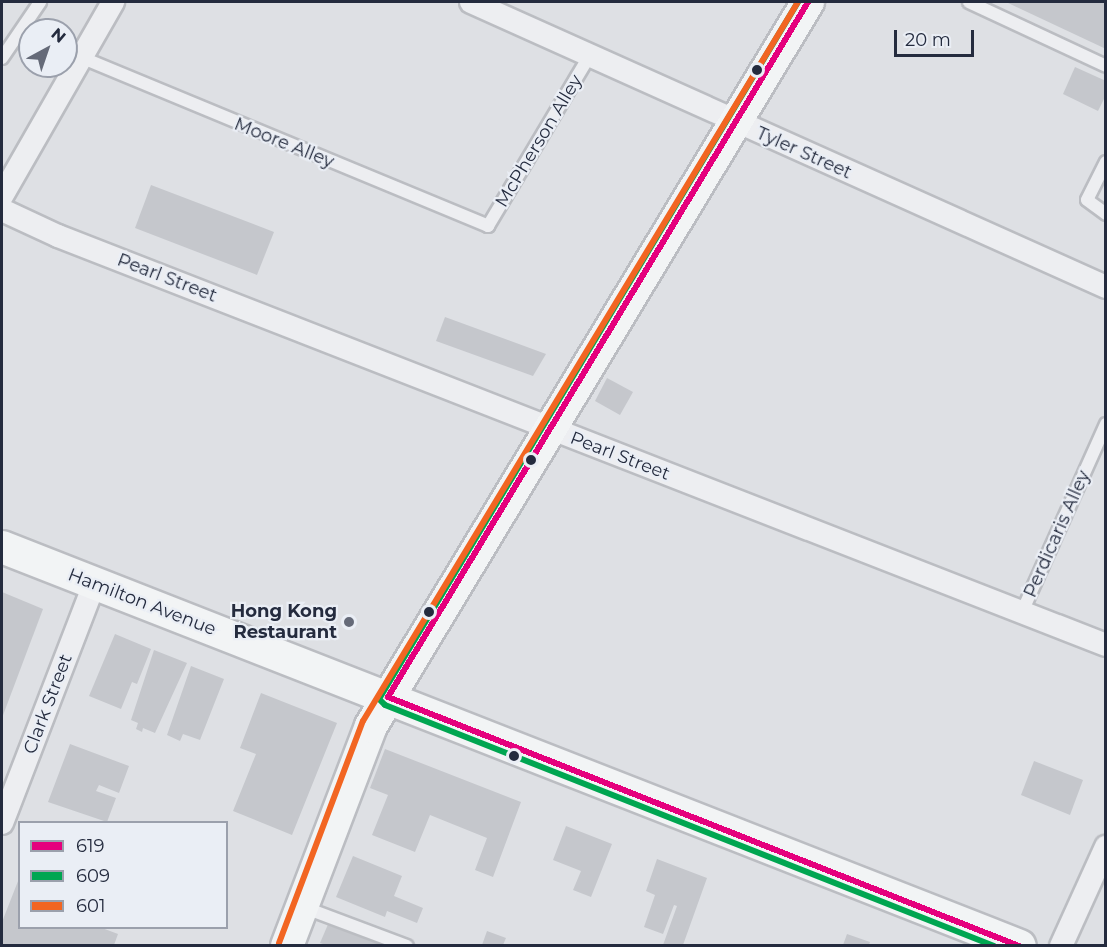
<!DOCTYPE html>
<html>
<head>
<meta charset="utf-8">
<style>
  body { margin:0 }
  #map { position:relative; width:1107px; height:947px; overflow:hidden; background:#dee0e4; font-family:Montserrat,sans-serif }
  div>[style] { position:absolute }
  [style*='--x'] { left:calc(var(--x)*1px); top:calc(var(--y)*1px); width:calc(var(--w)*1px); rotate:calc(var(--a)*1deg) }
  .building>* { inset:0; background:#c5c7cc }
  .roads { filter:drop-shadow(2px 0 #bbbdc2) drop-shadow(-2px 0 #bbbdc2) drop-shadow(0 2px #bbbdc2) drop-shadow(0 -2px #bbbdc2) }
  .lane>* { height:12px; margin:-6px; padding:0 6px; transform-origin:6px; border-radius:6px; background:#edeef1 }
  .street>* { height:22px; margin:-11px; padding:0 11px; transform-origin:11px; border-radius:11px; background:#edeef1 }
  .secondary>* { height:32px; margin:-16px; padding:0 16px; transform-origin:16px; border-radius:16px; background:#f2f4f5 }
  .bus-1>* { height:6px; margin:-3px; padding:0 3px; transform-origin:3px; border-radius:3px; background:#e5007d }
  .bus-2>* { height:6px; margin:-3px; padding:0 3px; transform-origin:3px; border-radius:3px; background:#00a651 }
  .bus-3>* { height:6px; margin:-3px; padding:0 3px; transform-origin:3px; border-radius:3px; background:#f26522 }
  .dots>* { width:16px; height:16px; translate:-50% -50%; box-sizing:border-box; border:3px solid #eaeef5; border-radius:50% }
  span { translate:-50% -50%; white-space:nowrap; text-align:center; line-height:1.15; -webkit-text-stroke:4.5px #eaeef5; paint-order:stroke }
  .street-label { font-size:18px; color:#242b3e }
  .poi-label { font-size:18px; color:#242b3e; font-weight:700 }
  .right { translate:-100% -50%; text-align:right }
  .frame { position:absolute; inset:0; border:3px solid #242b3e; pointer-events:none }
  .legend { position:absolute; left:18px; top:821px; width:210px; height:108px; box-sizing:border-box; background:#eaeef5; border:2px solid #9ba0ac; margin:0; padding:8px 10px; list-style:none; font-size:18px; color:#242b3e }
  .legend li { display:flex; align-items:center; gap:12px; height:30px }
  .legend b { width:30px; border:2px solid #9ba0ac }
  .north { position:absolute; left:18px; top:18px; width:60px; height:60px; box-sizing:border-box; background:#eaeef5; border:2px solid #9ba0ac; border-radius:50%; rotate:40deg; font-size:16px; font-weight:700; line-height:24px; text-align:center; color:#242b3e }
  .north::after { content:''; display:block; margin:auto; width:21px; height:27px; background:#656a78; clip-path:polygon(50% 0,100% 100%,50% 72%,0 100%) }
  .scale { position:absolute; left:894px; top:30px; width:80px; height:27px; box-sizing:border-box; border:3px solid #242b3e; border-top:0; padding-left:8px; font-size:18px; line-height:21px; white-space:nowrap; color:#242b3e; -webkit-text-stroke:4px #eaeef5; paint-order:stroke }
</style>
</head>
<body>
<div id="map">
  <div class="building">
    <i style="clip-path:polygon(1006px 2px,1106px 2px,1106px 49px)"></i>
    <i style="clip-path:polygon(1075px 67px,1106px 81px,1106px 95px,1098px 111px,1063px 94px)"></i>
    <i style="clip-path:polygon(151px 185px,274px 232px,257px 275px,135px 228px)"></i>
    <i style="clip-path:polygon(445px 317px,546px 354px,533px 376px,436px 341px)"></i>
    <i style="clip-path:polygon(607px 378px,633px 392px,620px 415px,595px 401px)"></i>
    <i style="clip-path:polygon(2px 592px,43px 609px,2px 718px)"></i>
    <i style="clip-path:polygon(115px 634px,151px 649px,137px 684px,132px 682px,121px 709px,89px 696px)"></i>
    <i style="clip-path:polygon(154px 650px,187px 663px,155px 733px,143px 728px,142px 732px,136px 729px,138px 723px,131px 720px)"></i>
    <i style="clip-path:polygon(191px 666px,224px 679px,200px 740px,183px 734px,180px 741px,167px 735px)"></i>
    <i style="clip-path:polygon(261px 693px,337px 723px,292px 835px,233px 811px,256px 754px,240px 748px)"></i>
    <i style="clip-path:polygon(70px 744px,129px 766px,119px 793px,99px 785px,96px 791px,116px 798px,107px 822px,48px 802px)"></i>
    <i style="clip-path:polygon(385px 749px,521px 802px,493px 877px,475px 870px,487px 838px,430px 815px,415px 852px,372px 835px,388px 795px,370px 788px)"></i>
    <i style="clip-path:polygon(1034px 761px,1083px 780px,1070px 815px,1021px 795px)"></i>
    <i style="clip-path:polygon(566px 826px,612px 844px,591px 897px,573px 890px,581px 871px,553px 860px)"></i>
    <i style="clip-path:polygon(353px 856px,402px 876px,394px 896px,423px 908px,417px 923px,387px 911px,385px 917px,336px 897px)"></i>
    <i style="clip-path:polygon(657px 859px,707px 878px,683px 945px,663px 945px,677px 906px,674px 905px,663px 934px,644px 927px,655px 895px,646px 891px)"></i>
    <i style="clip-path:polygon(20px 876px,20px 928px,102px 928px,118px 934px,114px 945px,2px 945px,2px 922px)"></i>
    <i style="clip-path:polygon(329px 922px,389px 945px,326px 945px,320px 943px)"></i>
    <i style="clip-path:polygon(487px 931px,506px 938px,503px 945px,482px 945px)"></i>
    <i style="clip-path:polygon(847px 934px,870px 942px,869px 945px,843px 945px)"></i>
  </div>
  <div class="roads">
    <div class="lane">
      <i style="--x:969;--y:2;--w:151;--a:25"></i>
      <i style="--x:66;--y:51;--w:457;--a:22.5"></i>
      <i style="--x:488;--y:226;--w:199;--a:-59.2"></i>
      <i style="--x:2;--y:58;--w:68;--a:-55.8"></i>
      <i style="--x:1106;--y:162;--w:42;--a:116.6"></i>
      <i style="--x:1087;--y:200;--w:24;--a:36"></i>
      <i style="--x:1022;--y:612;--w:206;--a:-65.9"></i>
      <i style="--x:303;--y:907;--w:111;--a:20.6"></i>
    </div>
    <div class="street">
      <i style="--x:471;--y:2;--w:696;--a:24.17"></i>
      <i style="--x:2;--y:196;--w:224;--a:-60.2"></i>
      <i style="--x:2;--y:210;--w:62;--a:24.9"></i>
      <i style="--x:58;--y:236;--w:1125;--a:21.32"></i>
      <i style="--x:2;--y:823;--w:256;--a:-68.9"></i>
      <i style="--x:1061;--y:946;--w:109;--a:-65.6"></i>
    </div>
    <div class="secondary">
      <i style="--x:2;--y:547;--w:1093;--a:21.4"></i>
      <i style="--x:287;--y:946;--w:235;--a:-69.1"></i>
      <i style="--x:371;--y:726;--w:846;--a:-58.89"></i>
    </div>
  </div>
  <div class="bus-1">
    <i style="--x:808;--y:2;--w:812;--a:121.15"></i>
    <i style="--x:388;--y:697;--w:678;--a:21.53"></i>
  </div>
  <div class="bus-2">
    <i style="--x:798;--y:2;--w:813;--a:121.01"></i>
    <i style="--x:379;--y:699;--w:8;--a:45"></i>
    <i style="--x:385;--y:705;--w:655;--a:21.59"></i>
  </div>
  <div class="bus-3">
    <i style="--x:279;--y:943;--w:237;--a:-69.3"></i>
    <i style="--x:363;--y:721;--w:840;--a:-58.83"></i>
  </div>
  <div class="dots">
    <i style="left:757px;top:70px;background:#242b3e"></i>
    <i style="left:531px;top:460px;background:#242b3e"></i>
    <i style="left:429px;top:612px;background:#242b3e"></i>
    <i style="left:349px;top:622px;background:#656a78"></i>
    <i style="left:514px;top:756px;background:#242b3e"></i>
  </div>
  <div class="street-label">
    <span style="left:539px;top:141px;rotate:-59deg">McPherson Alley</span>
    <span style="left:284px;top:143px;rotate:22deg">Moore Alley</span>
    <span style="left:804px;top:153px;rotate:24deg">Tyler Street</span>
    <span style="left:167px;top:278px;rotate:21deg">Pearl Street</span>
    <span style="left:620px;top:456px;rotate:21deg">Pearl Street</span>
    <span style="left:1057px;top:534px;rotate:-66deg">Perdicaris Alley</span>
    <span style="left:142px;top:602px;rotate:21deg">Hamilton Avenue</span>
    <span style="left:48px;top:704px;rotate:-69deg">Clark Street</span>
  </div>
  <div class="poi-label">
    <span class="right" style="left:337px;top:622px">Hong Kong<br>Restaurant</span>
  </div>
  <div class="frame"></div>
  <ul class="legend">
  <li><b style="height:8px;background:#e5007d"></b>619</li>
  <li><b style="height:8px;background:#00a651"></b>609</li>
  <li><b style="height:8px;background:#f26522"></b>601</li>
  </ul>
  <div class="north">N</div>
  <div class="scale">20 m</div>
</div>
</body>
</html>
